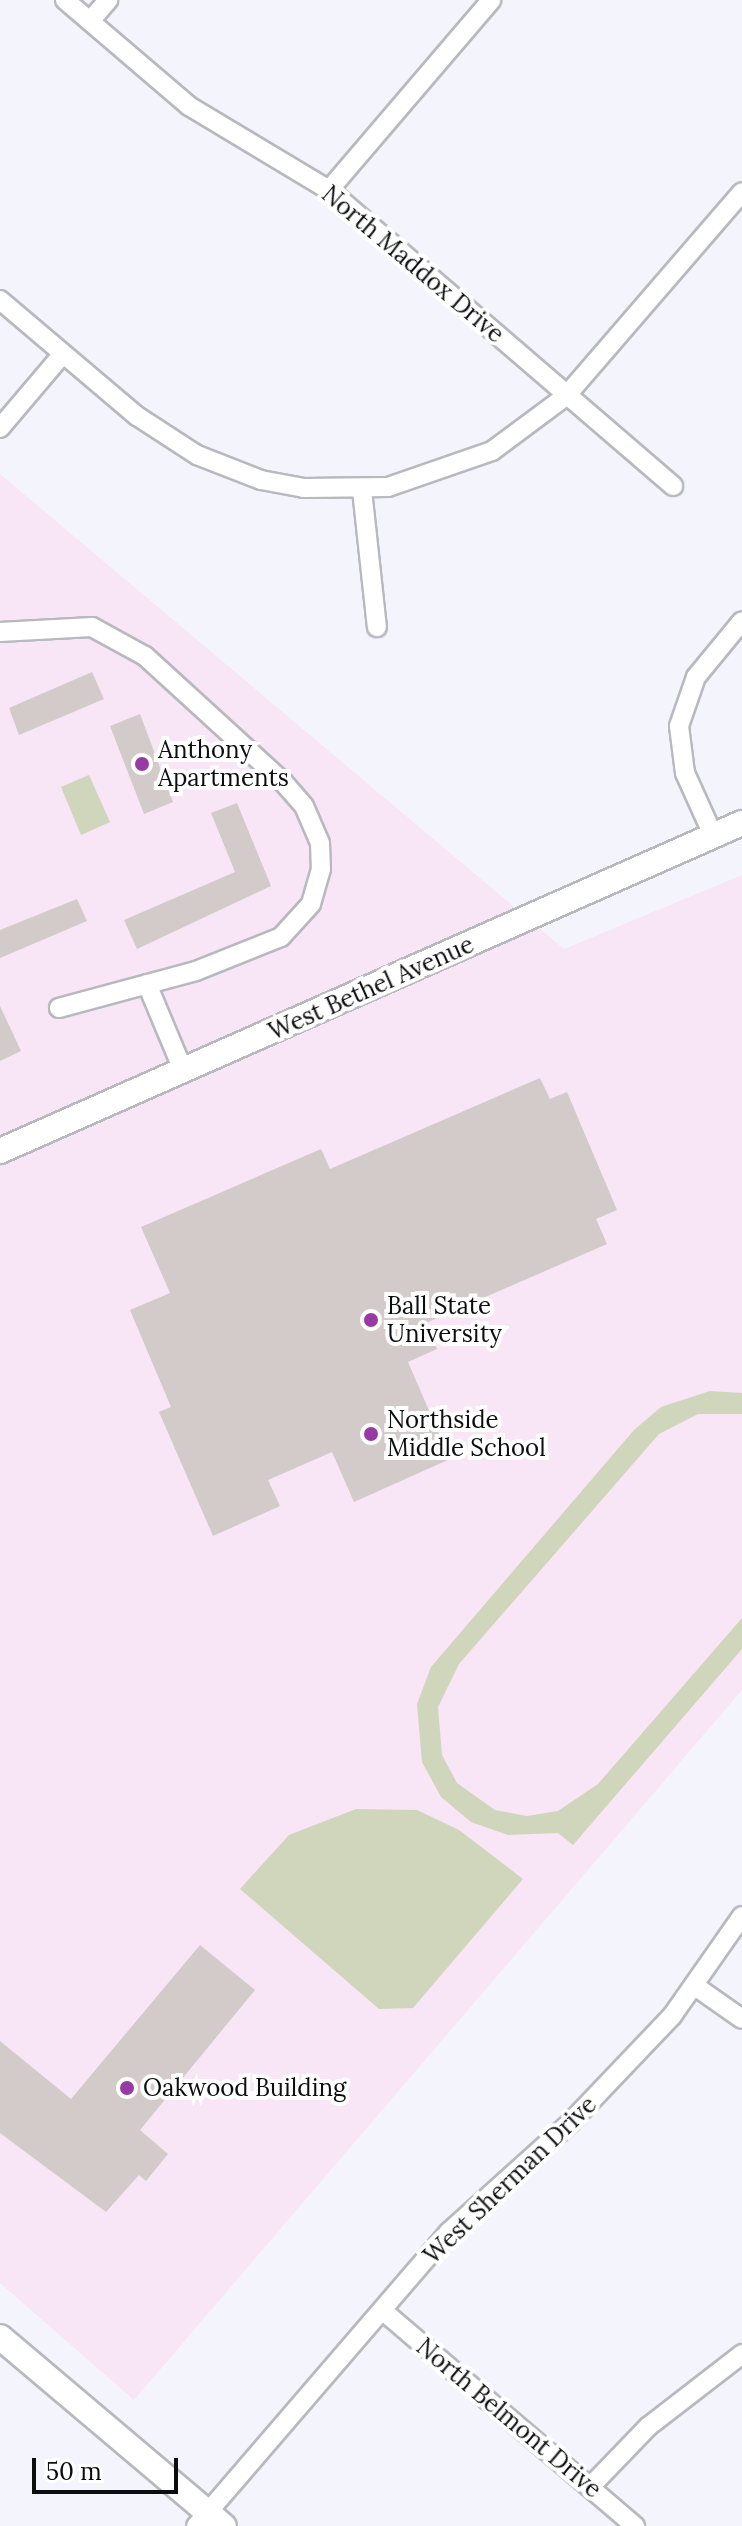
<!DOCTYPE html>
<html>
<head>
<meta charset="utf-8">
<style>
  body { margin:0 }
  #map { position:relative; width:742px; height:2526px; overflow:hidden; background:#f4f5fc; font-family:Lora,serif }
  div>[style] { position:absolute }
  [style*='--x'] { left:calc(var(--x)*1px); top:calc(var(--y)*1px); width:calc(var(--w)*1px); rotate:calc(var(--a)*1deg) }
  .education>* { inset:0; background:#f8e5f5 }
  .green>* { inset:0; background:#cfd6bb }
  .building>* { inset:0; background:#d2cbc9 }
  .roads { filter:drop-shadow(2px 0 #b8b9bf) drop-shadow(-2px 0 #b8b9bf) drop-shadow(0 2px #b8b9bf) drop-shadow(0 -2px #b8b9bf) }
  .street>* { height:18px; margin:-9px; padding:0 9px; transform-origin:9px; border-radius:9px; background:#fff }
  .secondary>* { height:24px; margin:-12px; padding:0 12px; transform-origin:12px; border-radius:12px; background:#fff }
  .dots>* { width:22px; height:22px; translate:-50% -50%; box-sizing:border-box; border:4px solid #fff; border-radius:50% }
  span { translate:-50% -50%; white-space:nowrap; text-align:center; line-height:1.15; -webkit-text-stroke:8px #fff; paint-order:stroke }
  .street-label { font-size:24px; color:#0c0d0f }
  .poi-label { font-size:24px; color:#0c0d0f }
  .left { translate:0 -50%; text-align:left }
  .scale { position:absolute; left:32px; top:2458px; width:146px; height:36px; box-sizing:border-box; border:4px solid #0c0d0f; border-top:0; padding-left:10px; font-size:24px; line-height:28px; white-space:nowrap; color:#0c0d0f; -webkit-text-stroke:6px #fff; paint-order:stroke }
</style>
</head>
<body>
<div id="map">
  <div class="education">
    <i style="clip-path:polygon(0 474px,564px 949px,742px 875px,742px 1690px,134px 2400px,0 2283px)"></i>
  </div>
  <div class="green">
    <i style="clip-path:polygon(89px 775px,110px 822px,81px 835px,61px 787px)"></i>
    <i style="clip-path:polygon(710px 1391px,742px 1393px,742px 1414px,698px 1414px,659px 1434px,459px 1664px,438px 1707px,442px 1755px,457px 1783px,495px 1810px,527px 1816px,558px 1811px,598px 1784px,742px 1618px,742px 1649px,573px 1845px,558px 1833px,508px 1835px,471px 1822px,441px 1797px,422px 1762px,417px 1704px,431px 1667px,634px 1430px,661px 1407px)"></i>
    <i style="clip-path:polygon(356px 1809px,417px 1810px,459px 1830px,523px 1879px,413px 2008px,379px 2009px,240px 1889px,289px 1835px)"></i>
  </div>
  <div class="building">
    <i style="clip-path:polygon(92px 672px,104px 699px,19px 735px,9px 708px)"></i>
    <i style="clip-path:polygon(140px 714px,173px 802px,144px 814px,110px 726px)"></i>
    <i style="clip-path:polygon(237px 803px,271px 886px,137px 949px,124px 920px,235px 872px,211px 813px)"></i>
    <i style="clip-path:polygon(77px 899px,87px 921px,0 958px,0 930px)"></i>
    <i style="clip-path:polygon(0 1006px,21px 1051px,0 1061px)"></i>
    <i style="clip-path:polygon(540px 1078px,550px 1099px,567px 1092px,617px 1210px,596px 1219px,607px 1244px,426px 1323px,437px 1349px,408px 1362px,450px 1459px,354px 1502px,332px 1452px,268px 1480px,280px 1506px,213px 1536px,159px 1412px,171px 1407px,130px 1310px,170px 1293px,141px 1227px,321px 1149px,330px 1169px)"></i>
    <i style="clip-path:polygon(200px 1945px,255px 1990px,140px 2130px,168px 2154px,146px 2181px,139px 2175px,106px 2212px,0 2133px,0 2041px,71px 2099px)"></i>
  </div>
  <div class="roads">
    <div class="street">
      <i style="--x:65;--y:0;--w:163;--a:40.5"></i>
      <i style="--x:189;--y:106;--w:163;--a:31"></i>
      <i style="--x:329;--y:190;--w:454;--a:40.7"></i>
      <i style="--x:90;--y:21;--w:28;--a:-49"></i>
      <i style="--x:329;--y:190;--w:250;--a:-49.5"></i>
      <i style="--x:0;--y:300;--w:180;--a:40.3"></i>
      <i style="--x:137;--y:416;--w:72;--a:33"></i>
      <i style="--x:197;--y:455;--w:69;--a:21.3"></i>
      <i style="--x:261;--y:480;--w:44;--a:10.5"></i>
      <i style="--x:304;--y:488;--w:84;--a:-0.7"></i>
      <i style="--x:388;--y:487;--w:110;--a:-19.1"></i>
      <i style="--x:492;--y:451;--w:92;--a:-36.6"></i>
      <i style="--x:566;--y:396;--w:269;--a:-49.2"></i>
      <i style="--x:0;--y:428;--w:96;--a:-49.7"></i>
      <i style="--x:362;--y:490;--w:138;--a:83.8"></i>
      <i style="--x:0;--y:632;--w:92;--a:-3.1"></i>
      <i style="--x:92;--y:627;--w:60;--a:28.7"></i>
      <i style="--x:145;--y:656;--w:188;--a:42.4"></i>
      <i style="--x:284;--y:783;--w:30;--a:49"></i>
      <i style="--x:304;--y:806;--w:40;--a:66.6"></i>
      <i style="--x:320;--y:843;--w:26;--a:88"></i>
      <i style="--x:321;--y:869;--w:36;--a:106"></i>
      <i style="--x:311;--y:904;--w:45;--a:132.3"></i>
      <i style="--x:281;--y:937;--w:92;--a:158.2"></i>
      <i style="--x:196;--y:971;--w:142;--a:164.9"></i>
      <i style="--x:713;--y:835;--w:68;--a:-114.3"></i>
      <i style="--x:685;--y:773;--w:47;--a:-97.3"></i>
      <i style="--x:679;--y:726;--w:52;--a:-70.9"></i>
      <i style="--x:696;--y:677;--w:72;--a:-50.6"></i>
      <i style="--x:147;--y:984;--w:93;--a:67.3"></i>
      <i style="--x:695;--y:1986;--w:57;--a:35.1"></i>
      <i style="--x:382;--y:2310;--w:333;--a:40.5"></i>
      <i style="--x:590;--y:2487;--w:85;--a:-46"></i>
      <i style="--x:649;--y:2426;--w:118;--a:-37.7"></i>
      <i style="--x:196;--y:2526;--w:388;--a:-49.3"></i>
      <i style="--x:449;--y:2232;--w:164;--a:-42"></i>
      <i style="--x:571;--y:2122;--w:146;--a:-46.4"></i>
      <i style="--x:672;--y:2016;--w:122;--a:-55"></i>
    </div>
    <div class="secondary">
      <i style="--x:0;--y:1151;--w:811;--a:-23.85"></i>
      <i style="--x:0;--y:2337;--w:293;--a:40.2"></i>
    </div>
  </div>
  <div class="dots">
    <i style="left:142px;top:764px;background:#983aa3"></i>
    <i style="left:371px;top:1320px;background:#983aa3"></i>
    <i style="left:371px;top:1434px;background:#983aa3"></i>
    <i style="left:127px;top:2088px;background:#983aa3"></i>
  </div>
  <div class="street-label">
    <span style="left:413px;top:264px;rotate:40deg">North Maddox Drive</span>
    <span style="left:371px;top:988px;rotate:-24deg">West Bethel Avenue</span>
    <span style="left:510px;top:2180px;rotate:-44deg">West Sherman Drive</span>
    <span style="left:509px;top:2418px;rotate:40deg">North Belmont Drive</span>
  </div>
  <div class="poi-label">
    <span class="left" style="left:158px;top:764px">Anthony<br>Apartments</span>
    <span class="left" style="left:387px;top:1320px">Ball State<br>University</span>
    <span class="left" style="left:387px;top:1434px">Northside<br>Middle School</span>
    <span class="left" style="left:143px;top:2088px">Oakwood Building</span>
  </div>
  <div class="scale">50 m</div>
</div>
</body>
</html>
